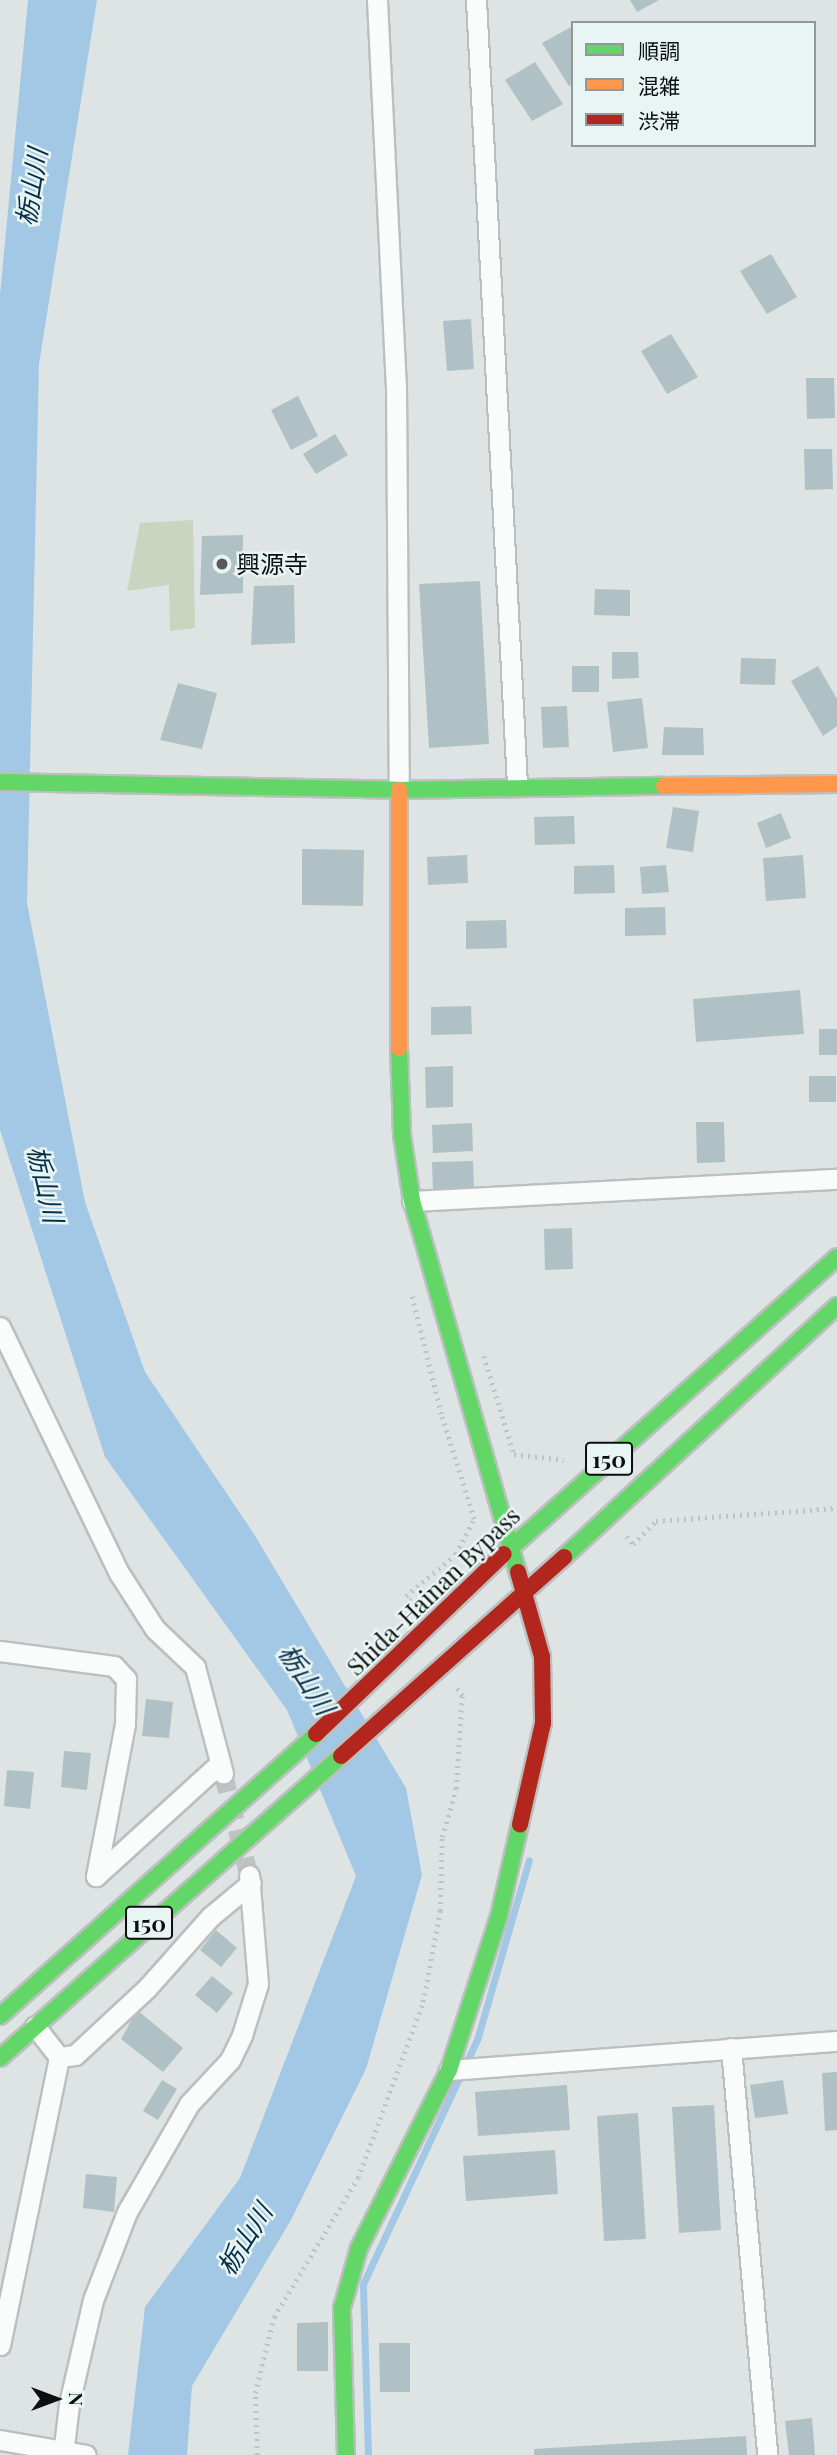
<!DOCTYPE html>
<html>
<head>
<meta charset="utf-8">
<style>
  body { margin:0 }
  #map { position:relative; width:837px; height:2455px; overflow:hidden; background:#dee4e3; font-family:"Playfair Display","Noto Sans JP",serif }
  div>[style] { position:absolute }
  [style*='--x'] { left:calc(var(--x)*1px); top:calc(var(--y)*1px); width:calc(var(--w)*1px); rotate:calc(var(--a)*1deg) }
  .green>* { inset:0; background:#cad4bf }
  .water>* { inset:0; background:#a2c8e6 }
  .stream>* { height:7px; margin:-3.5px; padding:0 3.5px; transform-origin:3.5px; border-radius:3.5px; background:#a2c8e6 }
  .building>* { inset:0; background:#afc1c4 }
  .street-tunnel>* { height:19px; margin-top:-9.5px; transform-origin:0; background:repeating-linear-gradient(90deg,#bec4c3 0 19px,transparent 0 29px) }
  .path>* { height:4.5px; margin-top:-2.25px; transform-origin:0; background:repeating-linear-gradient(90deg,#bfc3c2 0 2px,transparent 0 7px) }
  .roads { filter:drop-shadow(2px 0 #bbc0bf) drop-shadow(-2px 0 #bbc0bf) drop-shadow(0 2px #bbc0bf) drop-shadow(0 -2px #bbc0bf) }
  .street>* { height:19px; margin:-9.5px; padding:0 9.5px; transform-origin:9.5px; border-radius:9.5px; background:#fafbfb }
  .fast>* { height:16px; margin:-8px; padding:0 8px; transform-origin:8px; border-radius:8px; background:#63d668 }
  .slow>* { height:16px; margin:-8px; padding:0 8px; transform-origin:8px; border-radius:8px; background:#ff974d }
  .jam>* { height:16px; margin:-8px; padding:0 8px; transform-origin:8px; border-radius:8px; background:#b3261e }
  .dots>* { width:19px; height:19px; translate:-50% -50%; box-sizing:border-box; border:4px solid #e8f5f2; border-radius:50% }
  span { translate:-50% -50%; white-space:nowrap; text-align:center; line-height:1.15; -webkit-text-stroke:5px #e8f5f2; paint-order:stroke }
  .shield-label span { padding:2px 5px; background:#e8f5f2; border:2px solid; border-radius:5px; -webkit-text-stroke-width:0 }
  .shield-label { font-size:23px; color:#0b0f0e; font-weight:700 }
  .poi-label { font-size:24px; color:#0b0f0e }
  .left { translate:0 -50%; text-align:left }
  .street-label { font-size:24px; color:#0b0f0e }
  .water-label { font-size:26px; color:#052e4b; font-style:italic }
  .legend { position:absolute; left:571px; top:21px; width:245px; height:126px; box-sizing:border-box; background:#e8f5f2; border:2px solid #909997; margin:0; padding:9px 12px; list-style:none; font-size:21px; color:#0b0f0e }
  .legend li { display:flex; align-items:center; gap:14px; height:35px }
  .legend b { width:35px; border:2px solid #909997 }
  .north { position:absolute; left:21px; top:2364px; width:70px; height:70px; -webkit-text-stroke:5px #e8f5f2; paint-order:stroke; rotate:90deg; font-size:19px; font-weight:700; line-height:28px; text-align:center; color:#0b0f0e }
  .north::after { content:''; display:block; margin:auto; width:24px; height:32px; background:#0b0f0e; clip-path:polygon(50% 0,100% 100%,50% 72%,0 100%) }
</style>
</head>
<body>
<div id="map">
  <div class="green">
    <i style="clip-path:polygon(193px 520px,195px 628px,170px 631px,169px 585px,127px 591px,140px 523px)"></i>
  </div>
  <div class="water">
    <i style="clip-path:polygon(28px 0,97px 0,39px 364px,27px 903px,85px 1202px,145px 1372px,254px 1534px,406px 1788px,422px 1875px,366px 2069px,291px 2220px,192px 2386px,187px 2455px,128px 2455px,145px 2307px,240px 2178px,356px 1876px,287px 1710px,105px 1457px,0 1130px,0 295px)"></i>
  </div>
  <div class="stream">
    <i style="--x:368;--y:2455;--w:171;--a:-91.7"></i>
    <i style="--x:363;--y:2284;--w:269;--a:-65"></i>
    <i style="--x:477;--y:2040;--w:187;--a:-73.9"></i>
  </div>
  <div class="building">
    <i style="clip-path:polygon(630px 0,659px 0,637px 12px)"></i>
    <i style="clip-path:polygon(573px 26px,573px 84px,569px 86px,542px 43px)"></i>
    <i style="clip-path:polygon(535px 62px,563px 104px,532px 121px,505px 80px)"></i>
    <i style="clip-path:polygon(771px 254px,797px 297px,767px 314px,740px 271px)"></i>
    <i style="clip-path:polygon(471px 319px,474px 369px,447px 371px,443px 321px)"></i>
    <i style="clip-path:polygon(671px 334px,698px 377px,667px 394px,641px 351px)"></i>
    <i style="clip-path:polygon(806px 378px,834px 378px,835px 418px,807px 419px)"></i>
    <i style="clip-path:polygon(298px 396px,318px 436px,291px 450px,271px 410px)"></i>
    <i style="clip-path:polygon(335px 434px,348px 455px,316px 474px,303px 454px)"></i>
    <i style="clip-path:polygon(804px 449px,832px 449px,833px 489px,805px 490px)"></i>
    <i style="clip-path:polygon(243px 535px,243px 593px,200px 595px,202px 536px)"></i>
    <i style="clip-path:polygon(480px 581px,489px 744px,429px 748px,419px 584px)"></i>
    <i style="clip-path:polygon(294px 585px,295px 643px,251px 645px,254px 586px)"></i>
    <i style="clip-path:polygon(595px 589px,630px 590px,630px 616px,594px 615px)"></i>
    <i style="clip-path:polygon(612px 652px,638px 652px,639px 678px,612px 679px)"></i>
    <i style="clip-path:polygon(741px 658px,776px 659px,775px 685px,740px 684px)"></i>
    <i style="clip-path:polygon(572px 666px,599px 666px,599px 692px,572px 692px)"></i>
    <i style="clip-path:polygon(818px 666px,837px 699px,837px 726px,823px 736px,791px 681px)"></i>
    <i style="clip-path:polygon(178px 683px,217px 693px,202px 749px,160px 740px)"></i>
    <i style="clip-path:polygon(642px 698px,648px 748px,613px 752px,607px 702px)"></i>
    <i style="clip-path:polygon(567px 706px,569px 747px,543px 748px,541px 707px)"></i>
    <i style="clip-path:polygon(664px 727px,703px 728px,704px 755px,662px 755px)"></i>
    <i style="clip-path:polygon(673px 807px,699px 811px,693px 852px,666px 848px)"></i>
    <i style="clip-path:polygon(781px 813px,791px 838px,766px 848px,757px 823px)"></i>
    <i style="clip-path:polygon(574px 816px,575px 844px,535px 845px,534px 817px)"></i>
    <i style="clip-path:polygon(302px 849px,364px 850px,363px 906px,302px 905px)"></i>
    <i style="clip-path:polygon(467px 855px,468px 883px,428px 885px,427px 857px)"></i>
    <i style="clip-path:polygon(803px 855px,806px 898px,766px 901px,763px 858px)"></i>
    <i style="clip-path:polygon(614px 865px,615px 893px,574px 894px,574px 866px)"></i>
    <i style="clip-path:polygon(666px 865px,669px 892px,642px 894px,640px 867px)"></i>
    <i style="clip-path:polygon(665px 907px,666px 935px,625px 936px,625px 908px)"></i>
    <i style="clip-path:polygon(506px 920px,507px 948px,466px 949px,466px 921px)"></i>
    <i style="clip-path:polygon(800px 990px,804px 1034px,696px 1042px,693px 999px)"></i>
    <i style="clip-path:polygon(471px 1006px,472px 1034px,431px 1035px,431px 1007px)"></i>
    <i style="clip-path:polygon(819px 1029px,837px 1029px,837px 1055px,819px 1055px)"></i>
    <i style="clip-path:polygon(453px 1066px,453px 1107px,426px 1108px,425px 1067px)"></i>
    <i style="clip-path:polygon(809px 1076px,836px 1076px,836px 1102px,809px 1102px)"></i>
    <i style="clip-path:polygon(696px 1122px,724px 1122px,725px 1162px,697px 1163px)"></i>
    <i style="clip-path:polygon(472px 1123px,473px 1151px,433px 1153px,432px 1125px)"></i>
    <i style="clip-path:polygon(473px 1161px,474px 1189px,433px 1191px,432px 1162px)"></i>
    <i style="clip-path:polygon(572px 1228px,573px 1269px,545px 1270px,544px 1229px)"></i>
    <i style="clip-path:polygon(146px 1699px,173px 1702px,169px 1738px,142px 1736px)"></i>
    <i style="clip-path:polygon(64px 1751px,91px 1753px,87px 1790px,61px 1787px)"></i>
    <i style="clip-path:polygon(7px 1770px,34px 1772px,30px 1809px,4px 1806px)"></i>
    <i style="clip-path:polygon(216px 1930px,237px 1948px,221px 1967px,200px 1950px)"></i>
    <i style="clip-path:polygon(212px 1976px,233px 1993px,217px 2013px,195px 1995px)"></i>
    <i style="clip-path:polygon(137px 2010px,183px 2048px,163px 2072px,121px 2039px)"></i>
    <i style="clip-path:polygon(837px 2072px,837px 2130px,825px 2131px,822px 2073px)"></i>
    <i style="clip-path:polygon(162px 2080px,177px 2089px,158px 2120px,143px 2111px)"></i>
    <i style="clip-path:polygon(783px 2080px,788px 2114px,755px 2118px,750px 2085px)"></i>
    <i style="clip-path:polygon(567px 2085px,570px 2130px,478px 2136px,475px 2092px)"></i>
    <i style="clip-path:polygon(714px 2105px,721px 2230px,679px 2233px,672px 2107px)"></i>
    <i style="clip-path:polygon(638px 2113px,646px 2239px,604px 2241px,597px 2116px)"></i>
    <i style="clip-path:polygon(555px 2150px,558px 2194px,466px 2201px,463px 2156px)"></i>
    <i style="clip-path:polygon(86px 2174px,117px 2177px,114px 2212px,83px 2208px)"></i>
    <i style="clip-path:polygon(328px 2322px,328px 2371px,297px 2371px,297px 2323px)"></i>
    <i style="clip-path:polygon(379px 2343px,410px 2343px,410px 2392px,380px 2392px)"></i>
    <i style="clip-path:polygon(812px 2418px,815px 2455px,789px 2455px,785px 2421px)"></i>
    <i style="clip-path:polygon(746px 2436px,747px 2455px,534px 2455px,534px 2449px)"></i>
  </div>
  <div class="street-tunnel">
    <i style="--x:223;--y:1773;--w:105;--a:75.7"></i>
  </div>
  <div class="path">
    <i style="--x:484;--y:1356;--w:102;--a:73"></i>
    <i style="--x:514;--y:1454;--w:50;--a:6.8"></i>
    <i style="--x:627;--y:1536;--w:10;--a:53"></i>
    <i style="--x:633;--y:1544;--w:33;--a:-45"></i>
    <i style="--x:656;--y:1521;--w:181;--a:-4.1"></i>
    <i style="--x:410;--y:1601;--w:6;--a:-129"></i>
    <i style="--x:406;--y:1596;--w:65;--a:-40"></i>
    <i style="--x:456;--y:1554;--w:39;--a:-63"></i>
    <i style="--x:474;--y:1519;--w:110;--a:-107.4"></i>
    <i style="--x:441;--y:1414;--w:121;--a:-103.9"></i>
    <i style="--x:257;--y:2455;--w:62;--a:-91.8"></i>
    <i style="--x:255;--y:2393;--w:78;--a:-76"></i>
    <i style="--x:274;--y:2317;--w:162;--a:-58.9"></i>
    <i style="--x:358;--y:2178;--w:188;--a:-69.7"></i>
    <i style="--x:423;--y:2002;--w:93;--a:-79.4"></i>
    <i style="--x:440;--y:1911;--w:74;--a:-88.5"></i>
    <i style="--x:442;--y:1837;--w:50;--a:-73.7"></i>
    <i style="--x:456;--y:1789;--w:93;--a:-86.3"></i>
    <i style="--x:462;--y:1696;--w:9;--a:-126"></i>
  </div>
  <div class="roads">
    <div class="street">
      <i style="--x:377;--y:0;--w:386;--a:87.2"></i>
      <i style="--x:396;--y:386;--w:404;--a:89.6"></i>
      <i style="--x:476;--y:0;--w:787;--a:87.01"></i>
      <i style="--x:412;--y:1201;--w:426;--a:-3"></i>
      <i style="--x:0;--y:1327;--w:273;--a:64.2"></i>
      <i style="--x:119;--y:1573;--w:67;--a:57.3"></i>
      <i style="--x:155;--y:1629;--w:55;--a:43.5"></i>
      <i style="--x:195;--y:1667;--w:110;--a:75.2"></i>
      <i style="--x:0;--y:1651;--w:115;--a:7.5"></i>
      <i style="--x:114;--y:1666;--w:18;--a:47"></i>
      <i style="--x:126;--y:1679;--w:45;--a:91.3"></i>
      <i style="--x:125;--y:1724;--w:155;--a:100.8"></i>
      <i style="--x:96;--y:1876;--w:168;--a:-42.3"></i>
      <i style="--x:731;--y:2048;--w:409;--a:84.9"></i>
      <i style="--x:59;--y:2057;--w:16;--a:-7"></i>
      <i style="--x:75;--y:2055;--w:98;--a:-42.9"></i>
      <i style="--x:147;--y:1988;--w:95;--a:-48.4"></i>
      <i style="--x:210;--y:1917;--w:53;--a:-39.7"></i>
      <i style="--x:449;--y:2070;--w:389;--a:-4.3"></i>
      <i style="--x:0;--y:2345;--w:294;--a:-78.4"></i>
      <i style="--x:59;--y:2057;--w:39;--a:-128"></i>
      <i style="--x:0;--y:2440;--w:87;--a:9.9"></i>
      <i style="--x:63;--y:2455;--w:51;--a:-83.3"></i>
      <i style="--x:69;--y:2404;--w:107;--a:-77"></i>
      <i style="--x:93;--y:2300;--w:94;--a:-68.9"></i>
      <i style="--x:127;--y:2212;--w:125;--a:-60.1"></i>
      <i style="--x:189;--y:2104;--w:60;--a:-47"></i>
      <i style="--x:230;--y:2060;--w:28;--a:-64"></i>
      <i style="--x:242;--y:2035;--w:53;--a:-72.6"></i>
      <i style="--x:258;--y:1984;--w:109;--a:-94.7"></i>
    </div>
    <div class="fast">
      <i style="--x:0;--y:782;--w:399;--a:1.1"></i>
      <i style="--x:399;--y:790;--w:265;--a:-0.9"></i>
      <i style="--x:399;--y:1048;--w:87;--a:88"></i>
      <i style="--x:402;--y:1135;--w:67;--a:81.4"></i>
      <i style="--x:412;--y:1201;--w:386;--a:74.1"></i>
      <i style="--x:504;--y:1554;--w:446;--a:-41.7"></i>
      <i style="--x:564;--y:1557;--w:371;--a:-42.6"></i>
      <i style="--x:0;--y:2016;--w:424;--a:-41.7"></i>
      <i style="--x:0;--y:2058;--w:456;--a:-41.5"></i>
      <i style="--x:346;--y:2455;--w:147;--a:-91.6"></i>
      <i style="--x:342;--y:2308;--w:62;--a:-74.2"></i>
      <i style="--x:359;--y:2248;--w:199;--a:-63.2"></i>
      <i style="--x:449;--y:2070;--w:162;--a:-72"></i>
      <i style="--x:499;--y:1916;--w:94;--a:-77.1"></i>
    </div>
    <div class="slow">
      <i style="--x:664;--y:786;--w:173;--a:-0.7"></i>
      <i style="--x:399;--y:1048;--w:258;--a:-90"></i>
    </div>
    <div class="jam">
      <i style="--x:518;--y:1572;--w:88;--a:74.2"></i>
      <i style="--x:542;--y:1657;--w:66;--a:89.1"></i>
      <i style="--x:543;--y:1723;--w:104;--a:102.8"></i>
      <i style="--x:316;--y:1734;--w:260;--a:-43.8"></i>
      <i style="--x:341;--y:1756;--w:299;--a:-41.7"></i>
    </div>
  </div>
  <div class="dots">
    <i style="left:222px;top:564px;background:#555a59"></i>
  </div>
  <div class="shield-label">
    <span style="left:609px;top:1459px">150</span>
    <span style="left:149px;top:1923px">150</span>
  </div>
  <div class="poi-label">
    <span class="left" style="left:236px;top:564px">興源寺</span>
  </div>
  <div class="street-label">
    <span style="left:433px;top:1591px;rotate:-44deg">Shida-Hainan Bypass</span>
  </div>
  <div class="water-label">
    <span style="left:31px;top:187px;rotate:-81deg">栃山川</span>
    <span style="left:46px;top:1184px;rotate:77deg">栃山川</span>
    <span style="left:307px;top:1679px;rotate:57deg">栃山川</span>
    <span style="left:244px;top:2239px;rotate:-58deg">栃山川</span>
  </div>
  <ul class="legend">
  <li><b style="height:9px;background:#63d668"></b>順調</li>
  <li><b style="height:9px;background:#ff974d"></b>混雑</li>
  <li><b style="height:9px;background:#b3261e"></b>渋滞</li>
  </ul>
  <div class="north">N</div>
</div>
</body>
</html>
